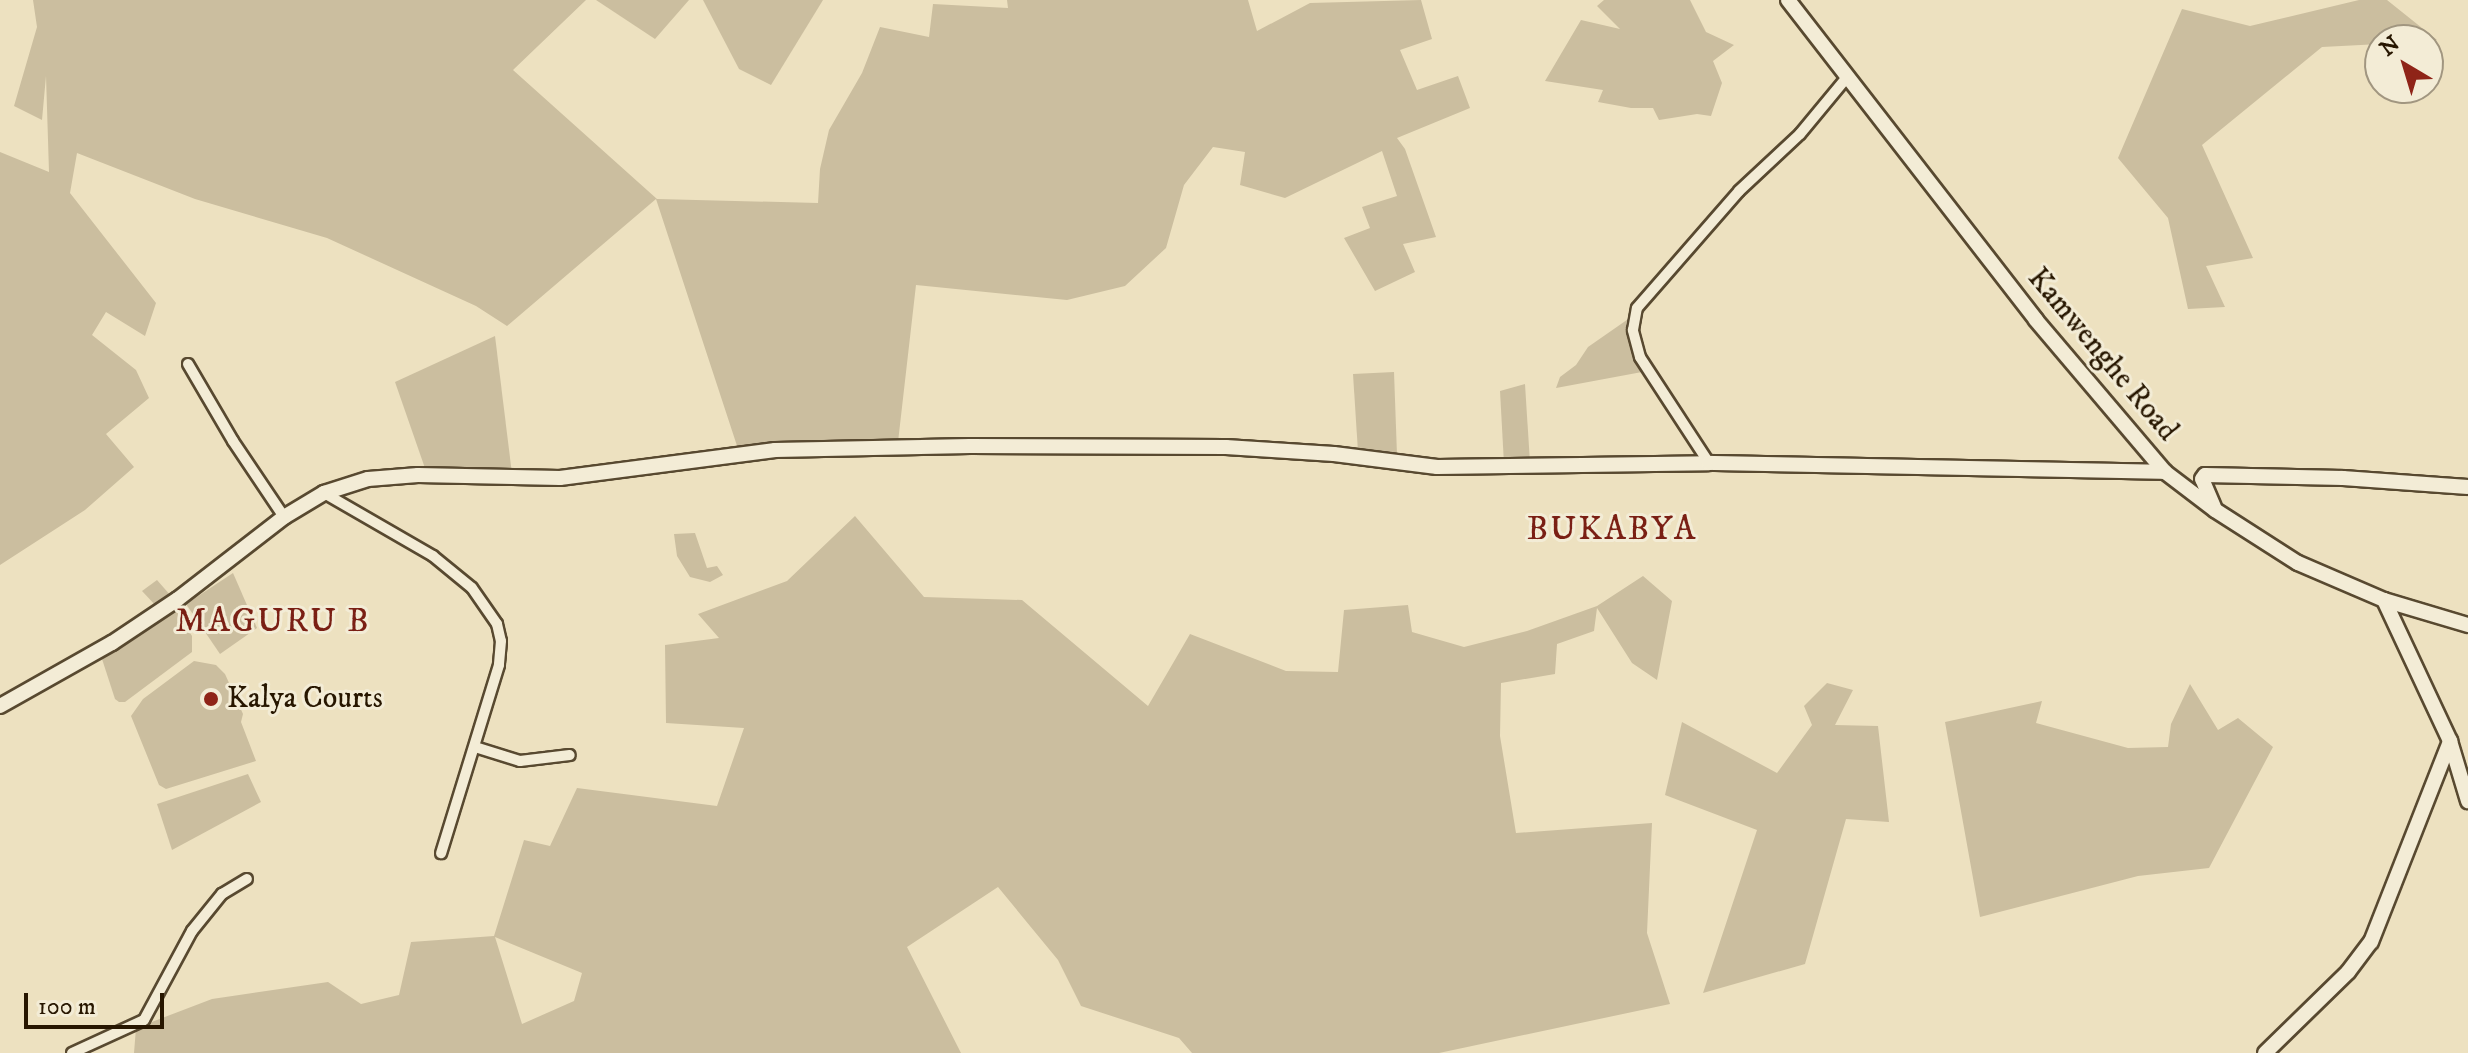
<!DOCTYPE html>
<html>
<head>
<meta charset="utf-8">
<style>
  body { margin:0 }
  #map { position:relative; width:2468px; height:1053px; overflow:hidden; background:#ede1c0; font-family:"IM FELL DW Pica",serif }
  div>[style] { position:absolute }
  [style*='--x'] { left:calc(var(--x)*1px); top:calc(var(--y)*1px); width:calc(var(--w)*1px); rotate:calc(var(--a)*1deg) }
  .green>* { inset:0; background:#cbbe9f }
  .roads { filter:drop-shadow(2px 0 #584930) drop-shadow(-2px 0 #584930) drop-shadow(0 2px #584930) drop-shadow(0 -2px #584930) }
  .street>* { height:10px; margin:-5px; padding:0 5px; transform-origin:5px; border-radius:5px; background:#f3ecd6 }
  .secondary>* { height:14px; margin:-7px; padding:0 7px; transform-origin:7px; border-radius:7px; background:#f3ecd6 }
  .dots>* { width:22px; height:22px; translate:-50% -50%; box-sizing:border-box; border:4px solid #f3ecd6; border-radius:50% }
  span { translate:-50% -50%; white-space:nowrap; text-align:center; line-height:1.15; -webkit-text-stroke:6px #f3ecd6; paint-order:stroke }
  .street-label { font-size:30px; color:#271600 }
  .poi-label { font-size:30px; color:#271600 }
  .left { translate:0 -50%; text-align:left }
  .quarter-label { font-size:34px; color:#7a1f14; letter-spacing:2px }
  .north { position:absolute; left:2364px; top:24px; width:80px; height:80px; box-sizing:border-box; background:#f3ecd6; border:2px solid #a19680; border-radius:50%; rotate:322deg; font-size:22px; font-weight:700; line-height:32px; text-align:center; color:#271600 }
  .north::after { content:''; display:block; margin:auto; width:28px; height:36px; background:#8f2418; clip-path:polygon(50% 0,100% 100%,50% 72%,0 100%) }
  .scale { position:absolute; left:24px; top:993px; width:140px; height:36px; box-sizing:border-box; border:4px solid #271600; border-top:0; padding-left:10px; font-size:24px; line-height:28px; white-space:nowrap; color:#271600; -webkit-text-stroke:6px #f3ecd6; paint-order:stroke }
</style>
</head>
<body>
<div id="map">
  <div class="green">
    <i style="clip-path:polygon(33px 0,586px 0,513px 70px,657px 199px,818px 203px,820px 169px,829px 130px,862px 73px,880px 27px,929px 37px,933px 4px,1008px 8px,1007px 0,1248px 0,1257px 31px,1310px 3px,1421px 0,1432px 39px,1400px 50px,1417px 90px,1458px 76px,1470px 108px,1397px 138px,1405px 149px,1436px 237px,1403px 244px,1415px 272px,1375px 291px,1344px 238px,1370px 228px,1362px 207px,1397px 196px,1382px 151px,1285px 198px,1240px 185px,1245px 152px,1213px 147px,1184px 185px,1166px 248px,1125px 286px,1067px 300px,916px 285px,898px 442px,741px 458px,656px 199px,507px 326px,476px 306px,327px 238px,195px 199px,77px 153px,70px 193px,156px 303px,145px 336px,106px 312px,92px 335px,136px 370px,149px 398px,106px 434px,134px 467px,85px 510px,0 565px,0 152px,49px 172px,46px 76px,42px 120px,14px 106px,37px 27px)"></i>
    <i style="clip-path:polygon(596px 0,689px 0,655px 39px)"></i>
    <i style="clip-path:polygon(703px 0,823px 0,771px 85px,739px 69px)"></i>
    <i style="clip-path:polygon(1604px 0,1690px 0,1706px 32px,1734px 45px,1713px 61px,1722px 83px,1711px 116px,1697px 114px,1659px 120px,1653px 108px,1631px 108px,1598px 102px,1603px 90px,1545px 81px,1581px 20px,1620px 29px,1597px 6px)"></i>
    <i style="clip-path:polygon(2359px 0,2387px 0,2437px 40px,2380px 40px,2380px 44px,2322px 47px,2202px 145px,2253px 258px,2206px 266px,2225px 307px,2188px 309px,2168px 218px,2118px 158px,2182px 9px,2250px 26px)"></i>
    <i style="clip-path:polygon(1634px 315px,1631px 330px,1634px 356px,1642px 372px,1556px 388px,1560px 377px,1576px 365px,1588px 347px)"></i>
    <i style="clip-path:polygon(495px 336px,512px 474px,427px 474px,395px 382px)"></i>
    <i style="clip-path:polygon(1394px 372px,1397px 455px,1358px 452px,1353px 374px)"></i>
    <i style="clip-path:polygon(1525px 384px,1530px 463px,1504px 464px,1500px 391px)"></i>
    <i style="clip-path:polygon(evenodd,855px 516px,924px 597px,1022px 600px,1148px 706px,1190px 634px,1286px 671px,1338px 672px,1344px 610px,1408px 605px,1412px 632px,1464px 647px,1527px 631px,1597px 606px,1643px 576px,1672px 601px,1657px 680px,1632px 663px,1597px 608px,1594px 631px,1557px 644px,1555px 674px,1501px 683px,1500px 736px,1516px 833px,1652px 823px,1647px 933px,1670px 1004px,1439px 1053px,1192px 1053px,1179px 1038px,1081px 1006px,1058px 960px,998px 887px,907px 947px,961px 1053px,134px 1053px,136px 1028px,212px 999px,328px 982px,361px 1004px,399px 995px,411px 942px,494px 936px,524px 840px,550px 846px,577px 788px,717px 806px,744px 728px,666px 723px,665px 645px,719px 638px,698px 614px,787px 581px,855px 516px,495px 937px,582px 973px,574px 1001px,522px 1024px,495px 937px)"></i>
    <i style="clip-path:polygon(695px 533px,707px 568px,717px 566px,723px 575px,710px 582px,690px 577px,677px 556px,674px 534px)"></i>
    <i style="clip-path:polygon(233px 573px,257px 628px,220px 654px,186px 604px)"></i>
    <i style="clip-path:polygon(157px 580px,171px 596px,157px 607px,142px 591px)"></i>
    <i style="clip-path:polygon(176px 610px,192px 636px,192px 652px,125px 702px,119px 702px,115px 699px,102px 659px)"></i>
    <i style="clip-path:polygon(194px 661px,216px 665px,225px 674px,243px 714px,241px 722px,256px 761px,166px 789px,159px 785px,131px 716px,143px 699px)"></i>
    <i style="clip-path:polygon(1827px 683px,1853px 690px,1835px 725px,1878px 726px,1889px 822px,1846px 819px,1805px 964px,1703px 993px,1757px 830px,1665px 795px,1682px 722px,1777px 773px,1812px 725px,1804px 706px)"></i>
    <i style="clip-path:polygon(2190px 684px,2218px 730px,2238px 718px,2273px 747px,2209px 868px,2138px 876px,1980px 917px,1945px 722px,2042px 701px,2036px 723px,2128px 748px,2168px 747px,2171px 724px)"></i>
    <i style="clip-path:polygon(248px 774px,261px 802px,172px 850px,157px 804px)"></i>
  </div>
  <div class="roads">
    <div class="street">
      <i style="--x:188;--y:364;--w:89;--a:59.7"></i>
      <i style="--x:233;--y:441;--w:92;--a:56.1"></i>
      <i style="--x:1709;--y:463;--w:126;--a:-123.1"></i>
      <i style="--x:1640;--y:357;--w:28;--a:-105"></i>
      <i style="--x:1633;--y:330;--w:22;--a:-80"></i>
      <i style="--x:1637;--y:308;--w:155;--a:-48.9"></i>
      <i style="--x:1739;--y:191;--w:83;--a:-43.1"></i>
      <i style="--x:1800;--y:134;--w:75;--a:-50.4"></i>
      <i style="--x:324;--y:493;--w:126;--a:30"></i>
      <i style="--x:433;--y:556;--w:50;--a:39.4"></i>
      <i style="--x:472;--y:588;--w:44;--a:55.2"></i>
      <i style="--x:497;--y:624;--w:17;--a:77"></i>
      <i style="--x:501;--y:641;--w:24;--a:95"></i>
      <i style="--x:499;--y:665;--w:197;--a:107.1"></i>
      <i style="--x:475;--y:747;--w:47;--a:17.3"></i>
      <i style="--x:520;--y:761;--w:50;--a:-6.8"></i>
      <i style="--x:72;--y:1053;--w:79;--a:-24.6"></i>
      <i style="--x:144;--y:1020;--w:101;--a:-61.7"></i>
      <i style="--x:192;--y:931;--w:48;--a:-51"></i>
      <i style="--x:222;--y:894;--w:29;--a:-31"></i>
    </div>
    <div class="secondary">
      <i style="--x:1788;--y:0;--w:405;--a:52.2"></i>
      <i style="--x:2036;--y:320;--w:199;--a:49.7"></i>
      <i style="--x:2165;--y:472;--w:63;--a:37.2"></i>
      <i style="--x:2215;--y:510;--w:98;--a:32.6"></i>
      <i style="--x:2298;--y:563;--w:94;--a:23.3"></i>
      <i style="--x:2384;--y:600;--w:88;--a:16.6"></i>
      <i style="--x:2214;--y:507;--w:30;--a:-113"></i>
      <i style="--x:2202;--y:479;--w:5;--a:-53"></i>
      <i style="--x:2205;--y:475;--w:138;--a:1.2"></i>
      <i style="--x:2343;--y:478;--w:125;--a:4.1"></i>
      <i style="--x:2384;--y:600;--w:156;--a:64.9"></i>
      <i style="--x:2450;--y:741;--w:63;--a:73.3"></i>
      <i style="--x:0;--y:706;--w:129;--a:-29.4"></i>
      <i style="--x:112;--y:643;--w:79;--a:-33.7"></i>
      <i style="--x:178;--y:599;--w:134;--a:-37.7"></i>
      <i style="--x:284;--y:517;--w:47;--a:-31"></i>
      <i style="--x:324;--y:493;--w:46;--a:-17.7"></i>
      <i style="--x:368;--y:479;--w:50;--a:-4.6"></i>
      <i style="--x:418;--y:475;--w:142;--a:1.2"></i>
      <i style="--x:560;--y:478;--w:217;--a:-7.4"></i>
      <i style="--x:775;--y:450;--w:195;--a:-1.2"></i>
      <i style="--x:970;--y:446;--w:256;--a:0.2"></i>
      <i style="--x:1226;--y:447;--w:108;--a:3.7"></i>
      <i style="--x:1334;--y:454;--w:104;--a:7.2"></i>
      <i style="--x:1437;--y:467;--w:272;--a:-0.8"></i>
      <i style="--x:1709;--y:463;--w:456;--a:1.1"></i>
      <i style="--x:2265;--y:1053;--w:116;--a:-44.3"></i>
      <i style="--x:2348;--y:972;--w:38;--a:-53"></i>
      <i style="--x:2371;--y:942;--w:216;--a:-68.5"></i>
    </div>
  </div>
  <div class="dots">
    <i style="left:211px;top:699px;background:#8f2418"></i>
  </div>
  <div class="street-label">
    <span style="left:2102px;top:355px;rotate:50deg">Kamwenghe Road</span>
  </div>
  <div class="poi-label">
    <span class="left" style="left:227px;top:699px">Kalya Courts</span>
  </div>
  <div class="quarter-label">
    <span style="left:1612px;top:530px">BUKABYA</span>
    <span style="left:273px;top:622px">MAGURU B</span>
  </div>
  <div class="north">N</div>
  <div class="scale">100 m</div>
</div>
</body>
</html>
